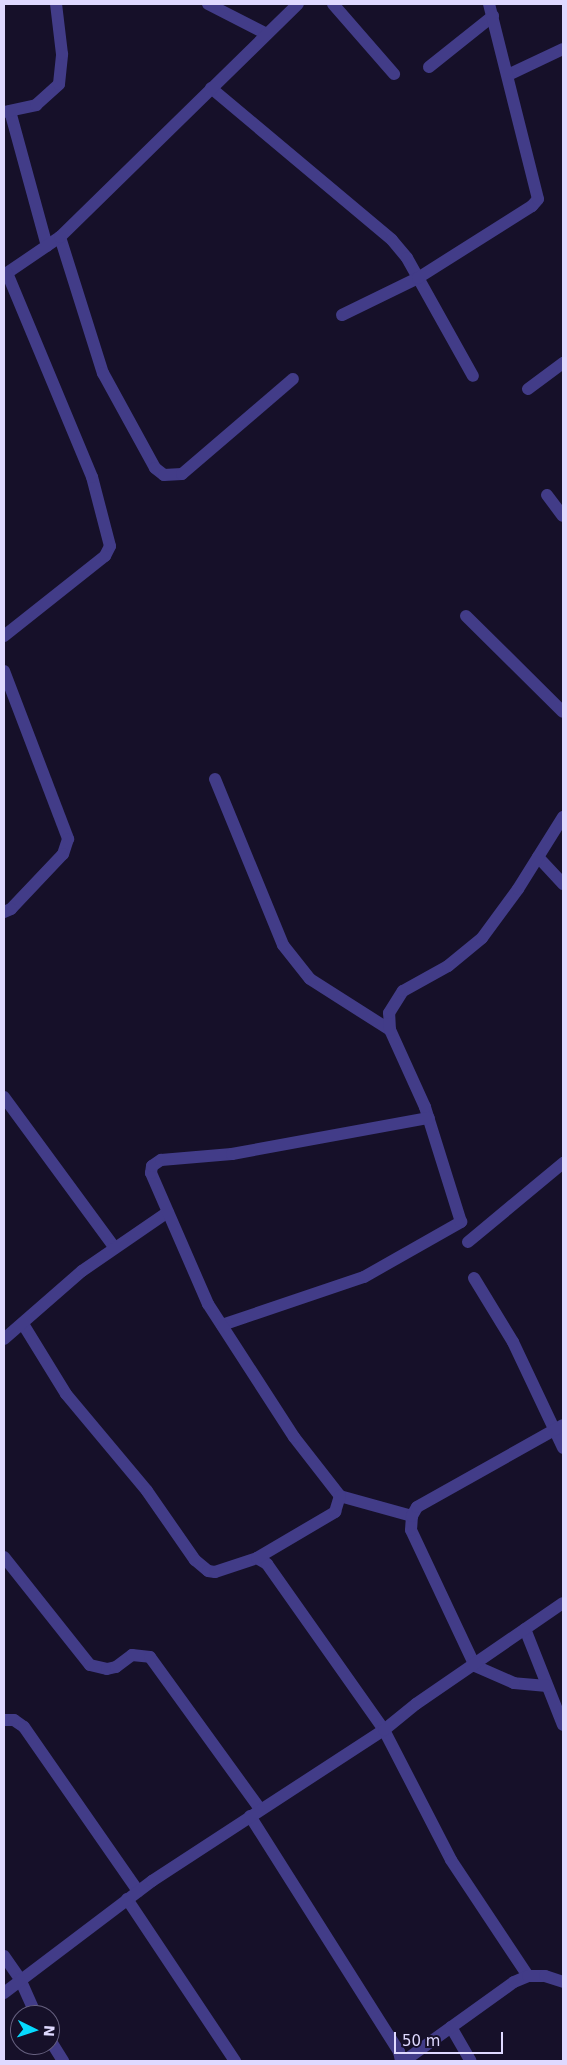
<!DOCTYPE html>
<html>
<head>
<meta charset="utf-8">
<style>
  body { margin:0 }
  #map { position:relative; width:567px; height:2065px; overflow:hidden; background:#161029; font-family:"DejaVu Sans",sans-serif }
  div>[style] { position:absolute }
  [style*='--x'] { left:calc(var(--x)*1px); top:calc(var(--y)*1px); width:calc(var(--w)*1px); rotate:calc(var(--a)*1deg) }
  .street>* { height:12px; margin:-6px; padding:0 6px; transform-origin:6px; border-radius:6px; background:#423c88 }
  span { translate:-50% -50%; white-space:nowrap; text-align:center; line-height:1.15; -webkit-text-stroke:4px #161029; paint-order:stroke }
  .frame { position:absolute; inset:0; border:5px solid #dfd9ff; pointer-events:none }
  .north { position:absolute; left:10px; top:2005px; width:50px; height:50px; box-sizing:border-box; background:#161029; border:1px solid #66607f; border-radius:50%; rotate:94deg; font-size:14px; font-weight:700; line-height:20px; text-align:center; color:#dfd9ff }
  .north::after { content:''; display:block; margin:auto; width:18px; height:22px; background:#06dafe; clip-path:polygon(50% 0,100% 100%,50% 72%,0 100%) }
  .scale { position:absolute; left:394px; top:2032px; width:109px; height:22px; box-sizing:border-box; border:2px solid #dfd9ff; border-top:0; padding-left:6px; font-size:15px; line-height:18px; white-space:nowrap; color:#dfd9ff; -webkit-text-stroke:4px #161029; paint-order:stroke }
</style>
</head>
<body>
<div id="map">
  <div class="street">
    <i style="--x:208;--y:4;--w:64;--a:27"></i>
    <i style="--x:333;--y:4;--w:93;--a:48.9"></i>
    <i style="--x:429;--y:67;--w:82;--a:-38.6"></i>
    <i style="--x:508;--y:75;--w:61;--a:-25.3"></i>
    <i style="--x:211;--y:88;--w:236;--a:40"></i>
    <i style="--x:392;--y:240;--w:23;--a:50"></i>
    <i style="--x:407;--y:258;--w:135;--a:60.8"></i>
    <i style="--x:10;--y:111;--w:140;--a:74.7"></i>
    <i style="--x:4;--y:112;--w:33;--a:-12"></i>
    <i style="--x:36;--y:105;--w:31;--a:-42"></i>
    <i style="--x:59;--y:84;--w:30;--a:-84"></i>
    <i style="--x:62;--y:54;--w:50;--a:-96.8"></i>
    <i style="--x:60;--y:237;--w:143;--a:72.5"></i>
    <i style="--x:103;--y:373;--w:108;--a:61.3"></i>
    <i style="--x:155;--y:468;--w:11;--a:38"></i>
    <i style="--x:164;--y:475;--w:18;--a:-3"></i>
    <i style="--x:182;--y:474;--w:146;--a:-40.6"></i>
    <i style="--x:4;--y:275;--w:68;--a:-34.2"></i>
    <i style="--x:60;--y:237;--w:333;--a:-44.4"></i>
    <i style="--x:342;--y:315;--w:85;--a:-26"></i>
    <i style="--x:418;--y:278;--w:135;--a:-32.3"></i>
    <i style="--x:532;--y:206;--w:9;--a:-49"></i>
    <i style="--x:538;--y:199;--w:201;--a:-104.1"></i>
    <i style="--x:528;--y:389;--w:44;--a:-36.6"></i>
    <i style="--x:547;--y:495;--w:26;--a:53"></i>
    <i style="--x:466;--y:616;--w:136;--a:44.7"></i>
    <i style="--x:4;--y:636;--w:129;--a:-38.4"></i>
    <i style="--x:105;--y:556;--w:11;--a:-63"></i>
    <i style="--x:110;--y:546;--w:71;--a:-104.6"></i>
    <i style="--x:92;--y:477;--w:221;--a:-112.6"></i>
    <i style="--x:4;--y:671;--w:180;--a:69.1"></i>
    <i style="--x:68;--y:839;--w:16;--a:108"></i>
    <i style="--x:63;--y:854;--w:76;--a:133.4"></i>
    <i style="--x:11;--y:909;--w:8;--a:157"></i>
    <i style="--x:215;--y:779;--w:179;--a:67.7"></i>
    <i style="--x:283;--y:945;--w:43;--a:51.5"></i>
    <i style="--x:310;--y:979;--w:95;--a:32.5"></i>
    <i style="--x:538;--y:857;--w:37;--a:47"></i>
    <i style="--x:4;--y:1097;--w:187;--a:53.7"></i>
    <i style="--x:468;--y:1242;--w:124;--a:-39.7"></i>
    <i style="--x:474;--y:1278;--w:75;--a:58.6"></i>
    <i style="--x:513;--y:1342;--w:117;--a:64.7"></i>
    <i style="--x:23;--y:1324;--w:82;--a:58.4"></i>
    <i style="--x:66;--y:1394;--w:126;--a:50.1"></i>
    <i style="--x:147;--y:1491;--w:84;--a:55.2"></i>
    <i style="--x:195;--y:1560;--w:17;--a:40"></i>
    <i style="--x:208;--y:1571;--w:7;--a:8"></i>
    <i style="--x:215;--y:1572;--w:44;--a:-18.4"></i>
    <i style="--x:257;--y:1558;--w:12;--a:31"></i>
    <i style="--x:267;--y:1564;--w:203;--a:54.8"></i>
    <i style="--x:384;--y:1730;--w:146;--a:62.7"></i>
    <i style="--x:451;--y:1860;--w:139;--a:56.4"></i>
    <i style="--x:222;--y:1325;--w:150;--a:-18.7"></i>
    <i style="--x:364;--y:1277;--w:112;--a:-29.6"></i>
    <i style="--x:461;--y:1222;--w:121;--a:-107.4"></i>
    <i style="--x:425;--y:1107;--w:85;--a:-114.4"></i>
    <i style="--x:390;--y:1030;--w:17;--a:-93"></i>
    <i style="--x:389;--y:1013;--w:26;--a:-58"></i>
    <i style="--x:403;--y:991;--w:51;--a:-29.1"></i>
    <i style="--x:448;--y:966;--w:44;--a:-39.5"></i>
    <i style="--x:482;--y:938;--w:61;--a:-53.7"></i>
    <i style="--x:518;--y:889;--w:85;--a:-58"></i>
    <i style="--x:4;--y:1339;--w:103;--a:-41.1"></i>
    <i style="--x:82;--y:1271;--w:104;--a:-34.5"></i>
    <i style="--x:412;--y:1516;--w:75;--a:-164.5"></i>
    <i style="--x:340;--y:1496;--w:75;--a:-127.9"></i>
    <i style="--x:294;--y:1437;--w:158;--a:-122.9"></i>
    <i style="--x:208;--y:1304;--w:143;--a:-113.5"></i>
    <i style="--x:151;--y:1173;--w:7;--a:-82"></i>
    <i style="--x:152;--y:1166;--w:11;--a:-34"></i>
    <i style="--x:161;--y:1160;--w:71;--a:-4.8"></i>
    <i style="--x:232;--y:1154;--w:200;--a:-10.4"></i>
    <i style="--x:4;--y:1557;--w:138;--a:51.5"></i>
    <i style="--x:90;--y:1665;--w:17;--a:13"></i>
    <i style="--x:107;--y:1669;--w:9;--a:-13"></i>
    <i style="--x:116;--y:1667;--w:20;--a:-37"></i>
    <i style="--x:132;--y:1655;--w:18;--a:6"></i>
    <i style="--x:150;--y:1657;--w:188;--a:54.1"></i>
    <i style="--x:257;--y:1558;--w:91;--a:-30.5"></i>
    <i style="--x:335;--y:1512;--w:17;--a:-73"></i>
    <i style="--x:525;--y:1629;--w:103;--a:68.4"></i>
    <i style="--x:547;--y:1686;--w:33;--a:-175"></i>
    <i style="--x:514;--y:1683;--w:43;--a:-156.4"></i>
    <i style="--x:475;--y:1666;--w:150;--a:-115.2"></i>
    <i style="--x:411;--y:1530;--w:14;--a:-86"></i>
    <i style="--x:412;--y:1516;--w:10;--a:-61"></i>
    <i style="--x:417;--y:1507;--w:167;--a:-29.3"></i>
    <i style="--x:4;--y:1720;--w:10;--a:0"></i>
    <i style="--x:14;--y:1720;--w:12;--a:35"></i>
    <i style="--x:24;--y:1727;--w:200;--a:55.2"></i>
    <i style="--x:250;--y:1816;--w:279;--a:57.7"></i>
    <i style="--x:399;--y:2052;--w:9;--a:77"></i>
    <i style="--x:127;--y:1899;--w:195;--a:56.3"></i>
    <i style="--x:4;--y:1956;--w:28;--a:55"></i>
    <i style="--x:20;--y:1979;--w:39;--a:66"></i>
    <i style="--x:4;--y:1993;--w:186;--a:-37.1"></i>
    <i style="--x:152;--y:1881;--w:277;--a:-33.1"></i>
    <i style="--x:384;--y:1730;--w:41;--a:-39.1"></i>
    <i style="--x:416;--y:1704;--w:178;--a:-34.5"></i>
    <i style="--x:451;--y:2027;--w:39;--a:60"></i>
    <i style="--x:50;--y:2040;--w:25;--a:58"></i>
    <i style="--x:404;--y:2061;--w:135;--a:-35.7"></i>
    <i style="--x:514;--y:1982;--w:15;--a:-23"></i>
    <i style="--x:528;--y:1976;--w:17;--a:0"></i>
    <i style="--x:545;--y:1976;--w:19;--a:18"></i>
  </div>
  <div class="frame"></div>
  <div class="north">N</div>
  <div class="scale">50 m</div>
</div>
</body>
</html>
